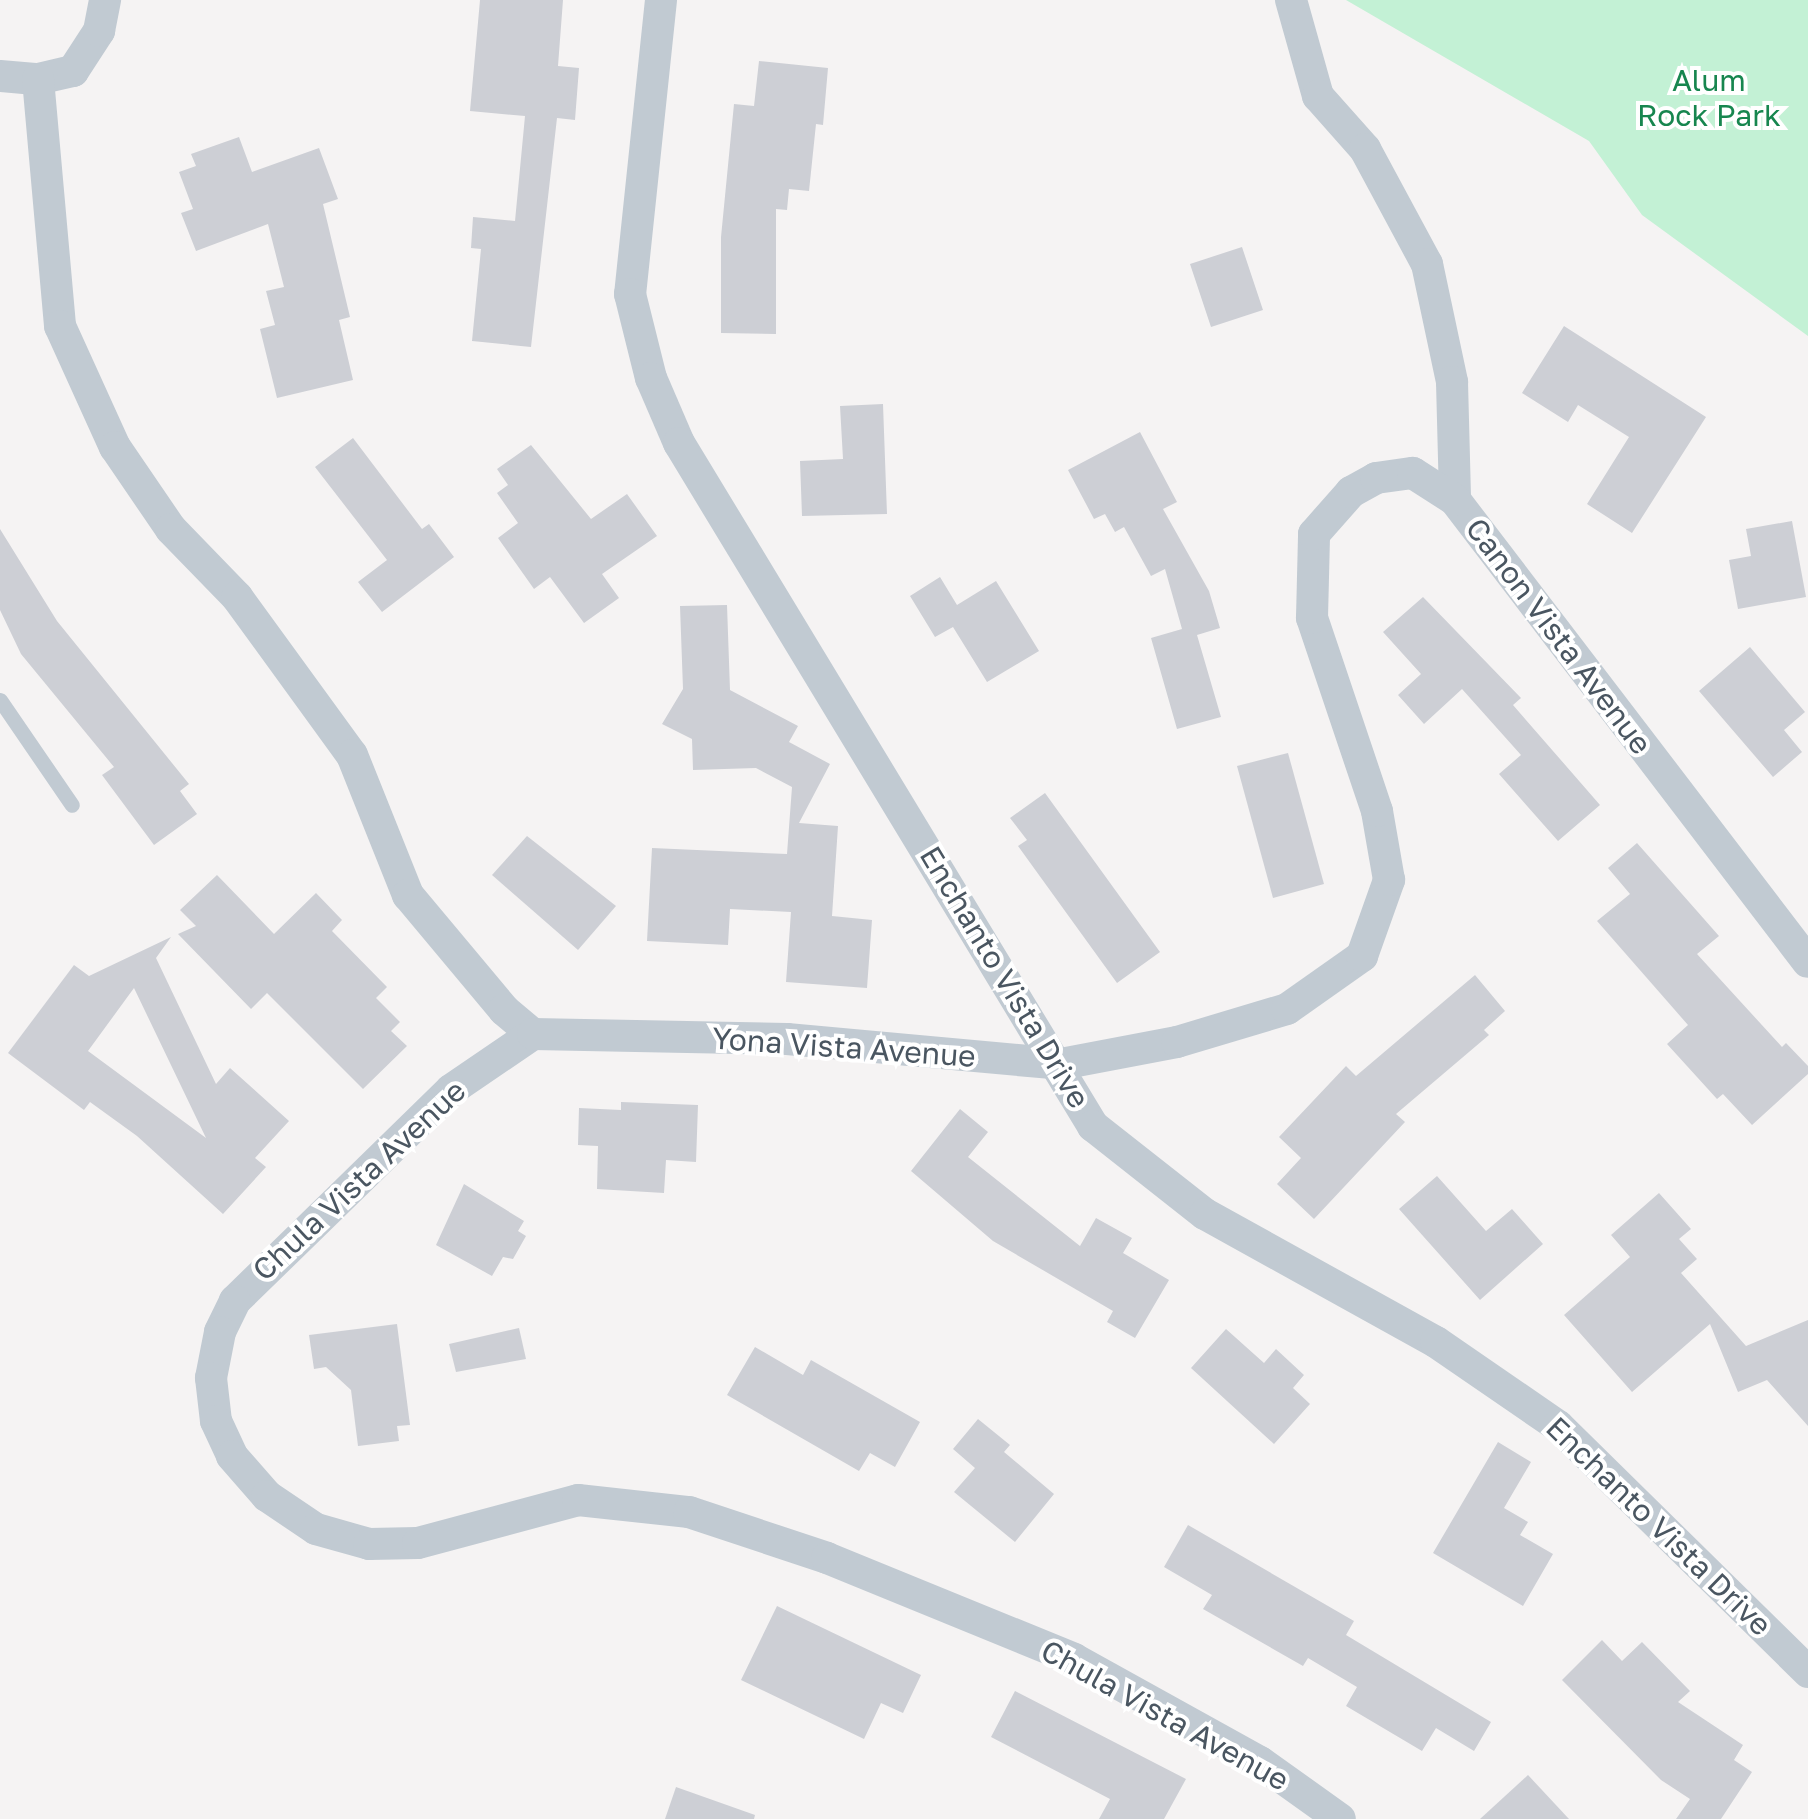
<!DOCTYPE html>
<html>
<head>
<meta charset="utf-8">
<style>
  body { margin:0 }
  #map { position:relative; width:1808px; height:1819px; overflow:hidden; background:#f5f3f3; font-family:"Golos Text",sans-serif }
  div>[style] { position:absolute }
  [style*='--x'] { left:calc(var(--x)*1px); top:calc(var(--y)*1px); width:calc(var(--w)*1px); rotate:calc(var(--a)*1deg) }
  .green>* { inset:0; background:#c3f1d5 }
  .building>* { inset:0; background:#cdcfd5 }
  .service>* { height:15px; margin:-7.5px; padding:0 7.5px; transform-origin:7.5px; border-radius:7.5px; background:#c1cad2 }
  .minor>* { height:32px; margin:-16px; padding:0 16px; transform-origin:16px; border-radius:16px; background:#c1cad2 }
  span { translate:-50% -50%; white-space:nowrap; text-align:center; line-height:1.15; -webkit-text-stroke:8px #fff; paint-order:stroke }
  .park-label { font-size:30px; color:#17864f }
  .street-label { font-size:30px; color:#4a5661 }
</style>
</head>
<body>
<div id="map">
  <div class="green">
    <i style="clip-path:polygon(1346px 0,1808px 0,1808px 336px,1642px 215px,1589px 141px)"></i>
  </div>
  <div class="building">
    <i style="clip-path:polygon(480px 0,563px 0,558px 66px,579px 68px,575px 120px,557px 118px,531px 347px,472px 341px,481px 249px,471px 248px,473px 217px,515px 221px,525px 116px,470px 111px)"></i>
    <i style="clip-path:polygon(759px 61px,828px 68px,823px 125px,816px 124px,809px 191px,789px 189px,787px 210px,776px 209px,776px 334px,721px 333px,721px 237px,734px 104px,754px 106px)"></i>
    <i style="clip-path:polygon(239px 137px,252px 172px,319px 148px,338px 199px,323px 204px,350px 317px,339px 320px,353px 380px,277px 398px,260px 329px,275px 325px,266px 291px,284px 287px,268px 224px,196px 251px,181px 213px,193px 209px,179px 172px,196px 166px,191px 154px)"></i>
    <i style="clip-path:polygon(1242px 247px,1263px 310px,1211px 327px,1190px 264px)"></i>
    <i style="clip-path:polygon(1564px 326px,1706px 417px,1632px 533px,1587px 504px,1629px 437px,1578px 405px,1568px 422px,1522px 393px)"></i>
    <i style="clip-path:polygon(883px 404px,887px 514px,802px 516px,800px 461px,843px 459px,840px 406px)"></i>
    <i style="clip-path:polygon(1140px 432px,1177px 502px,1163px 509px,1209px 591px,1220px 628px,1197px 635px,1221px 717px,1177px 729px,1151px 638px,1182px 629px,1165px 569px,1151px 576px,1124px 527px,1115px 532px,1105px 514px,1094px 519px,1068px 470px)"></i>
    <i style="clip-path:polygon(353px 438px,422px 529px,429px 524px,454px 557px,382px 612px,358px 582px,387px 560px,315px 467px)"></i>
    <i style="clip-path:polygon(531px 445px,591px 519px,627px 494px,657px 536px,602px 574px,619px 598px,584px 623px,550px 577px,534px 589px,498px 538px,518px 523px,497px 493px,508px 485px,497px 469px)"></i>
    <i style="clip-path:polygon(1792px 521px,1806px 597px,1738px 609px,1729px 560px,1751px 556px,1746px 529px)"></i>
    <i style="clip-path:polygon(0 529px,57px 621px,189px 784px,180px 791px,197px 814px,154px 845px,102px 775px,114px 767px,21px 654px,0 610px)"></i>
    <i style="clip-path:polygon(940px 577px,957px 605px,996px 581px,1039px 651px,987px 682px,953px 627px,935px 637px,910px 596px)"></i>
    <i style="clip-path:polygon(1423px 597px,1521px 698px,1513px 705px,1600px 805px,1558px 841px,1499px 774px,1521px 755px,1462px 689px,1424px 724px,1398px 695px,1421px 674px,1383px 632px)"></i>
    <i style="clip-path:polygon(727px 605px,730px 690px,798px 726px,789px 742px,830px 764px,799px 823px,838px 826px,832px 916px,872px 920px,867px 988px,786px 982px,791px 912px,730px 909px,728px 945px,647px 941px,652px 848px,787px 854px,792px 787px,756px 768px,693px 770px,692px 739px,662px 724px,683px 689px,680px 606px)"></i>
    <i style="clip-path:polygon(1750px 647px,1805px 712px,1784px 730px,1802px 752px,1773px 777px,1699px 691px)"></i>
    <i style="clip-path:polygon(1288px 753px,1324px 884px,1273px 898px,1237px 766px)"></i>
    <i style="clip-path:polygon(1045px 793px,1160px 952px,1117px 983px,1018px 846px,1027px 840px,1010px 818px)"></i>
    <i style="clip-path:polygon(527px 836px,616px 906px,578px 950px,492px 875px)"></i>
    <i style="clip-path:polygon(1637px 843px,1719px 936px,1697px 954px,1782px 1047px,1786px 1043px,1808px 1066px,1808px 1074px,1752px 1125px,1723px 1094px,1717px 1099px,1667px 1044px,1688px 1025px,1597px 921px,1630px 894px,1608px 868px)"></i>
    <i style="clip-path:polygon(217px 875px,274px 934px,316px 893px,342px 920px,332px 931px,387px 987px,376px 998px,400px 1022px,391px 1031px,407px 1046px,363px 1089px,267px 993px,251px 1009px,178px 934px,196px 926px,180px 910px)"></i>
    <i style="clip-path:polygon(evenodd,171px 937px,156px 958px,216px 1084px,230px 1068px,289px 1121px,255px 1158px,266px 1167px,223px 1214px,137px 1136px,90px 1102px,84px 1110px,8px 1053px,74px 965px,89px 976px,171px 937px,134px 988px,206px 1138px,88px 1051px,134px 988px)"></i>
    <i style="clip-path:polygon(1475px 975px,1505px 1011px,1484px 1030px,1489px 1035px,1396px 1114px,1405px 1122px,1314px 1219px,1277px 1184px,1301px 1158px,1279px 1137px,1346px 1066px,1356px 1076px)"></i>
    <i style="clip-path:polygon(621px 1102px,698px 1105px,696px 1162px,666px 1160px,664px 1193px,597px 1189px,598px 1146px,578px 1145px,579px 1108px,621px 1110px)"></i>
    <i style="clip-path:polygon(960px 1109px,988px 1132px,968px 1157px,1080px 1246px,1096px 1218px,1132px 1238px,1123px 1253px,1169px 1280px,1135px 1338px,1107px 1322px,1113px 1311px,993px 1241px,911px 1171px)"></i>
    <i style="clip-path:polygon(1437px 1176px,1486px 1231px,1512px 1209px,1543px 1244px,1480px 1300px,1399px 1209px)"></i>
    <i style="clip-path:polygon(464px 1184px,524px 1221px,518px 1231px,526px 1236px,513px 1259px,503px 1257px,492px 1276px,436px 1245px)"></i>
    <i style="clip-path:polygon(1659px 1193px,1691px 1229px,1679px 1239px,1697px 1259px,1681px 1273px,1746px 1346px,1808px 1320px,1808px 1426px,1767px 1380px,1738px 1392px,1710px 1324px,1632px 1392px,1564px 1315px,1630px 1257px,1611px 1235px)"></i>
    <i style="clip-path:polygon(397px 1324px,410px 1425px,397px 1426px,399px 1441px,358px 1446px,351px 1390px,326px 1367px,314px 1369px,309px 1335px)"></i>
    <i style="clip-path:polygon(519px 1328px,526px 1359px,456px 1372px,449px 1344px)"></i>
    <i style="clip-path:polygon(1226px 1329px,1264px 1363px,1276px 1349px,1304px 1375px,1293px 1388px,1310px 1404px,1274px 1444px,1191px 1368px)"></i>
    <i style="clip-path:polygon(755px 1347px,803px 1375px,811px 1360px,920px 1422px,895px 1467px,870px 1453px,859px 1471px,727px 1395px)"></i>
    <i style="clip-path:polygon(978px 1419px,1010px 1445px,1004px 1452px,1054px 1494px,1015px 1542px,954px 1492px,975px 1468px,953px 1449px)"></i>
    <i style="clip-path:polygon(1498px 1442px,1531px 1462px,1504px 1508px,1528px 1522px,1520px 1535px,1553px 1554px,1523px 1606px,1433px 1553px)"></i>
    <i style="clip-path:polygon(1188px 1525px,1354px 1621px,1346px 1635px,1491px 1722px,1474px 1751px,1436px 1728px,1422px 1751px,1346px 1706px,1357px 1687px,1308px 1658px,1303px 1666px,1203px 1609px,1212px 1595px,1164px 1567px)"></i>
    <i style="clip-path:polygon(777px 1606px,921px 1675px,903px 1713px,881px 1703px,864px 1739px,741px 1680px)"></i>
    <i style="clip-path:polygon(1602px 1640px,1622px 1661px,1642px 1642px,1690px 1691px,1678px 1702px,1743px 1745px,1734px 1760px,1752px 1772px,1721px 1819px,1676px 1819px,1690px 1799px,1661px 1780px,1562px 1680px)"></i>
    <i style="clip-path:polygon(1015px 1691px,1186px 1779px,1164px 1819px,1099px 1819px,1110px 1799px,991px 1737px)"></i>
    <i style="clip-path:polygon(1528px 1775px,1569px 1819px,1480px 1819px)"></i>
    <i style="clip-path:polygon(676px 1787px,755px 1815px,754px 1819px,665px 1819px)"></i>
  </div>
  <div class="service">
    <i style="--x:0;--y:700;--w:127;--a:55.6"></i>
  </div>
  <div class="minor">
    <i style="--x:661;--y:0;--w:296;--a:96"></i>
    <i style="--x:630;--y:294;--w:87;--a:76"></i>
    <i style="--x:651;--y:378;--w:71;--a:66.7"></i>
    <i style="--x:679;--y:443;--w:799;--a:58.78"></i>
    <i style="--x:1093;--y:1126;--w:142;--a:38.2"></i>
    <i style="--x:1205;--y:1214;--w:264;--a:29"></i>
    <i style="--x:1436;--y:1342;--w:148;--a:34.5"></i>
    <i style="--x:1558;--y:1426;--w:351;--a:44.5"></i>
    <i style="--x:1291;--y:0;--w:100;--a:74.3"></i>
    <i style="--x:1318;--y:96;--w:71;--a:48.4"></i>
    <i style="--x:1365;--y:149;--w:131;--a:61.7"></i>
    <i style="--x:1427;--y:264;--w:121;--a:78"></i>
    <i style="--x:1452;--y:382;--w:118;--a:88.5"></i>
    <i style="--x:1455;--y:500;--w:581;--a:52.62"></i>
    <i style="--x:0;--y:76;--w:38;--a:5"></i>
    <i style="--x:38;--y:79;--w:36;--a:-13"></i>
    <i style="--x:73;--y:71;--w:48;--a:-57"></i>
    <i style="--x:99;--y:31;--w:32;--a:-79"></i>
    <i style="--x:38;--y:79;--w:248;--a:84.9"></i>
    <i style="--x:60;--y:326;--w:133;--a:65.6"></i>
    <i style="--x:115;--y:447;--w:99;--a:55.7"></i>
    <i style="--x:171;--y:529;--w:95;--a:45.9"></i>
    <i style="--x:237;--y:597;--w:195;--a:54"></i>
    <i style="--x:352;--y:755;--w:151;--a:68.2"></i>
    <i style="--x:408;--y:895;--w:150;--a:50.1"></i>
    <i style="--x:504;--y:1010;--w:38;--a:40"></i>
    <i style="--x:533;--y:1034;--w:99;--a:145.7"></i>
    <i style="--x:451;--y:1090;--w:302;--a:135.7"></i>
    <i style="--x:235;--y:1301;--w:34;--a:116"></i>
    <i style="--x:220;--y:1332;--w:47;--a:101.1"></i>
    <i style="--x:211;--y:1378;--w:43;--a:83.4"></i>
    <i style="--x:216;--y:1421;--w:38;--a:65"></i>
    <i style="--x:232;--y:1456;--w:53;--a:48.8"></i>
    <i style="--x:267;--y:1496;--w:59;--a:34"></i>
    <i style="--x:316;--y:1529;--w:55;--a:15.8"></i>
    <i style="--x:369;--y:1544;--w:49;--a:-1.2"></i>
    <i style="--x:418;--y:1543;--w:166;--a:-15"></i>
    <i style="--x:578;--y:1500;--w:112;--a:6.2"></i>
    <i style="--x:689;--y:1512;--w:145;--a:18.4"></i>
    <i style="--x:827;--y:1558;--w:267;--a:22.2"></i>
    <i style="--x:1074;--y:1659;--w:213;--a:29"></i>
    <i style="--x:1260;--y:1762;--w:98;--a:35.5"></i>
    <i style="--x:533;--y:1034;--w:254;--a:1.1"></i>
    <i style="--x:787;--y:1039;--w:275;--a:5.2"></i>
    <i style="--x:1061;--y:1064;--w:118;--a:-10.7"></i>
    <i style="--x:1177;--y:1042;--w:115;--a:-16.7"></i>
    <i style="--x:1287;--y:1009;--w:92;--a:-35.2"></i>
    <i style="--x:1362;--y:956;--w:81;--a:-70.4"></i>
    <i style="--x:1389;--y:880;--w:70;--a:-99.9"></i>
    <i style="--x:1377;--y:811;--w:204;--a:-108.6"></i>
    <i style="--x:1312;--y:618;--w:84;--a:-88.6"></i>
    <i style="--x:1314;--y:534;--w:56;--a:-48.6"></i>
    <i style="--x:1351;--y:492;--w:29;--a:-29"></i>
    <i style="--x:1376;--y:478;--w:37;--a:-8"></i>
    <i style="--x:1413;--y:473;--w:50;--a:32.7"></i>
  </div>
  <div class="park-label">
    <span style="left:1709px;top:97px">Alum<br>Rock Park</span>
  </div>
  <div class="street-label">
    <span style="left:1559px;top:636px;rotate:53deg">Canon Vista Avenue</span>
    <span style="left:1005px;top:977px;rotate:59deg">Enchanto Vista Drive</span>
    <span style="left:844px;top:1047px;rotate:4deg">Yona Vista Avenue</span>
    <span style="left:359px;top:1180px;rotate:-43deg">Chula Vista Avenue</span>
    <span style="left:1659px;top:1526px;rotate:44deg">Enchanto Vista Drive</span>
    <span style="left:1165px;top:1715px;rotate:29deg">Chula Vista Avenue</span>
  </div>
</div>
</body>
</html>
